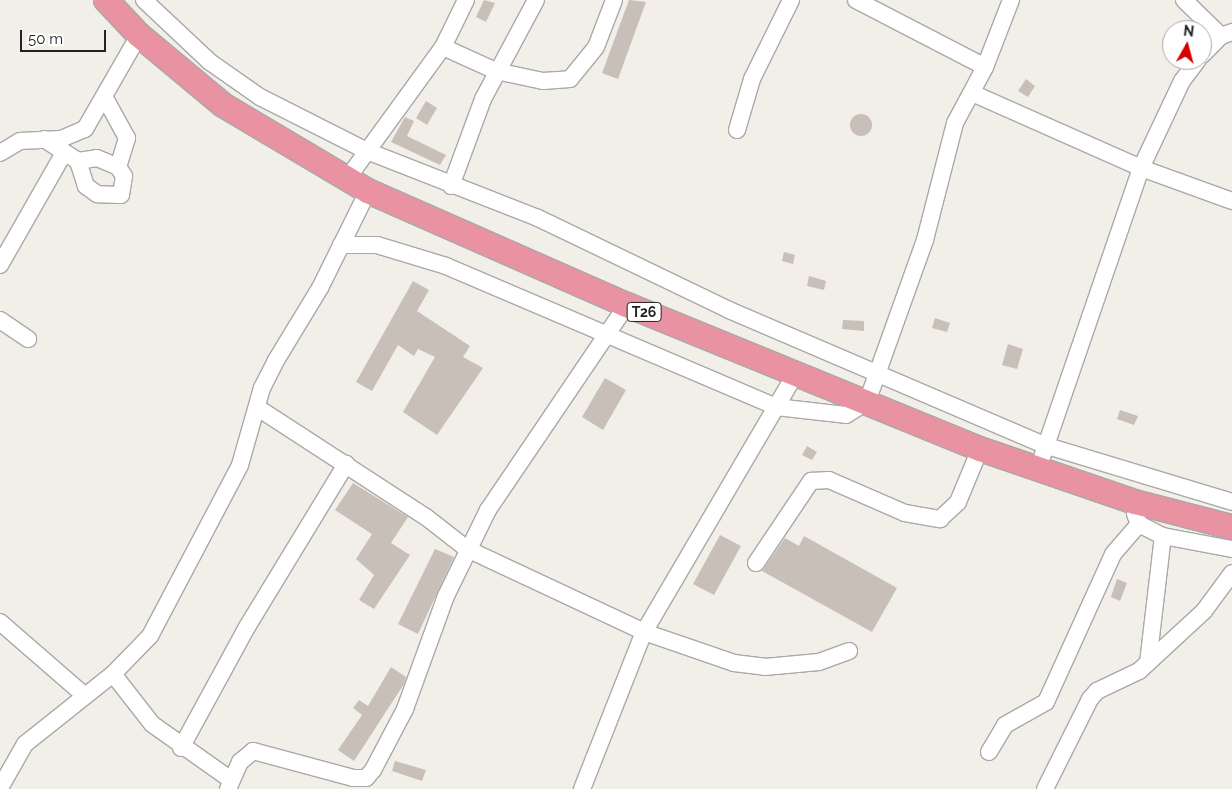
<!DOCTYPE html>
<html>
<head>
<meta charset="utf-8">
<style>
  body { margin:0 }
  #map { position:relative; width:1232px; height:789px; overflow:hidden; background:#f2efe9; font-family:Raleway,sans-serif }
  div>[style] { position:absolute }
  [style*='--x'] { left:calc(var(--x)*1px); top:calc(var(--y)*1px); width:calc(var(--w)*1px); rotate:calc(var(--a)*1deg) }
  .building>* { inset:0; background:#c7bfb8 }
  .round { border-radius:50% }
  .roads { filter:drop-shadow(1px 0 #a9a9a9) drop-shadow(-1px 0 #a9a9a9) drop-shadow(0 1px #a9a9a9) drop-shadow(0 -1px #a9a9a9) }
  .minor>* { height:16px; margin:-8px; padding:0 8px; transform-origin:8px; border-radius:8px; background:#fff }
  .highway>* { height:24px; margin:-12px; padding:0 12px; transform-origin:12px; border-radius:12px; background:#e892a2 }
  span { translate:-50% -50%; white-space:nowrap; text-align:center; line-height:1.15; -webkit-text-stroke:4px #fff; paint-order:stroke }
  .shield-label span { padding:1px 4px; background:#fff; border:1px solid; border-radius:4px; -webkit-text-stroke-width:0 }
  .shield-label { font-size:14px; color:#222; font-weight:700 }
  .north { position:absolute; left:1162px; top:20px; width:50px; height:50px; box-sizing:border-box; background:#fff; border:1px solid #a7a7a7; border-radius:50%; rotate:7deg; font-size:14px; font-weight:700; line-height:20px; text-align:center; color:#222 }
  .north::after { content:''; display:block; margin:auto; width:18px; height:22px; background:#d40000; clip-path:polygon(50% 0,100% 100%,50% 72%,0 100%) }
  .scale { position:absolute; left:20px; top:30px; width:86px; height:22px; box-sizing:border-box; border:2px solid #222; border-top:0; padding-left:6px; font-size:15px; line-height:18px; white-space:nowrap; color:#222; -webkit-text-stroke:4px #fff; paint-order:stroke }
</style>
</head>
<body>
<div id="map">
  <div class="building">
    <i style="clip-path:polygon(484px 0,495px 3px,486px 22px,476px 17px)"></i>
    <i style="clip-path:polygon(629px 0,646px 2px,618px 79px,602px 73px)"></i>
    <i style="clip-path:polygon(1026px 79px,1035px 86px,1028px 97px,1018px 91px)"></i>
    <i style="clip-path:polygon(426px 101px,437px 108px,427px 125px,416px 118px)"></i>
    <i class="round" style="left:850px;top:114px;width:22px;height:22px"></i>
    <i style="clip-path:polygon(405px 117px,414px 121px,407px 136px,446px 155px,440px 165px,391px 142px)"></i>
    <i style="clip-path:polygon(784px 252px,795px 255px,793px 264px,782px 261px)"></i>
    <i style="clip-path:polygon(809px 276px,826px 281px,824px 290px,807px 286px)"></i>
    <i style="clip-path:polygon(413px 281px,429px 290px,417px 311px,470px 346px,463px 357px,483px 368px,437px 435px,403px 412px,435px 357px,418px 349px,414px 356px,398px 345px,372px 391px,356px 382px)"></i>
    <i style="clip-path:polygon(935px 318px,950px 323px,947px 332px,932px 328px)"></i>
    <i style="clip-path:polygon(843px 320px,864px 321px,864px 331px,842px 329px)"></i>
    <i style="clip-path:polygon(1008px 344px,1023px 349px,1017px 369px,1002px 365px)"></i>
    <i style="clip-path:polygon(605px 378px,626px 390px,603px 430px,582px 417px)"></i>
    <i style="clip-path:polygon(1120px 410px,1138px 416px,1134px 425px,1117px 419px)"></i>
    <i style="clip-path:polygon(807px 446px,817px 452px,812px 460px,802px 455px)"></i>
    <i style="clip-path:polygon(353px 483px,408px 517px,391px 543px,410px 555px,374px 609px,359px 600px,374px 575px,356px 559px,372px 534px,335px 510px)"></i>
    <i style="clip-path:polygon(720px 535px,741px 546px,714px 595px,693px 584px)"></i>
    <i style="clip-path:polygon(804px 536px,897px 588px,872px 632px,762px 571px,785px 538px,799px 546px)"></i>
    <i style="clip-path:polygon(435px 549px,454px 557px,418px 634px,398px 624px)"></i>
    <i style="clip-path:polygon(1117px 579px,1127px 583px,1120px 601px,1111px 597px)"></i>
    <i style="clip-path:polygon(391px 667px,406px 677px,404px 684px,354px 761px,338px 750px,362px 715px,353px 708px,359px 700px,368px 706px)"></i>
    <i style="clip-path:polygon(395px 761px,426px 770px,422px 781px,392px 771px)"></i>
  </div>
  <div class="roads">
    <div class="minor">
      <i style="--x:144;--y:0;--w:91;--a:43.2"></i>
      <i style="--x:210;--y:62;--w:61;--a:35"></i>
      <i style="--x:260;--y:97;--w:120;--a:26.8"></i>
      <i style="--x:367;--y:151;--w:184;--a:21.4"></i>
      <i style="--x:538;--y:218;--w:212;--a:25.7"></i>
      <i style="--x:729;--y:310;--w:346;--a:23.2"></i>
      <i style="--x:1047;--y:446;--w:193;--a:16.8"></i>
      <i style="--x:856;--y:0;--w:145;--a:27.4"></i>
      <i style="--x:1184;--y:0;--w:52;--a:44.2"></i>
      <i style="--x:443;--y:47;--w:58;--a:24.4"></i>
      <i style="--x:496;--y:71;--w:48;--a:12"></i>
      <i style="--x:543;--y:81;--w:27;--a:-4"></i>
      <i style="--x:570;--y:79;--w:41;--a:-50.9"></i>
      <i style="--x:596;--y:47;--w:50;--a:-69"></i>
      <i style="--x:1202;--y:55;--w:27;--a:-45"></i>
      <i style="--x:1221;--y:36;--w:12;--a:-20"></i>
      <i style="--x:972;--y:93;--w:185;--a:23.9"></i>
      <i style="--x:1141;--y:168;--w:97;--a:19.9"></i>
      <i style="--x:105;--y:98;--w:46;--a:61.2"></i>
      <i style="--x:127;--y:138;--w:30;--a:107"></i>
      <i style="--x:737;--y:130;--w:53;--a:-73.6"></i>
      <i style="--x:752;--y:79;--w:88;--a:-63.7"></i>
      <i style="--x:44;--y:139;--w:40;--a:32.9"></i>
      <i style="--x:78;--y:161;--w:19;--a:-9"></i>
      <i style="--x:97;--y:158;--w:23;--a:23"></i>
      <i style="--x:118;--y:167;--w:11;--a:56"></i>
      <i style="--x:124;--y:176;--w:19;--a:99"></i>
      <i style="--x:121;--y:195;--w:24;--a:-178"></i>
      <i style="--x:97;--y:194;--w:14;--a:-144"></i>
      <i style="--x:86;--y:186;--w:26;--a:-108"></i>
      <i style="--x:0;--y:153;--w:23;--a:-31"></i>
      <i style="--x:20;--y:141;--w:41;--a:-2.8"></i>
      <i style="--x:61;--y:139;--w:26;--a:-23"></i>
      <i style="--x:85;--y:129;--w:108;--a:-60.1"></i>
      <i style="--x:347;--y:179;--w:163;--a:-54"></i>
      <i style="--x:443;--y:47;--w:52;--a:-63.9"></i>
      <i style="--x:451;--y:186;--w:93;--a:-69.8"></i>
      <i style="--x:483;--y:99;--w:112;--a:-61.8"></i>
      <i style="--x:341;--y:245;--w:36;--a:0"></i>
      <i style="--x:377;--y:245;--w:72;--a:16.9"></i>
      <i style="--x:446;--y:266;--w:359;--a:23.1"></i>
      <i style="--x:776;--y:407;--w:70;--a:6.5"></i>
      <i style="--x:846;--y:415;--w:25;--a:-32"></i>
      <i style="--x:867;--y:402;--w:172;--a:-70.3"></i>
      <i style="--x:925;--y:240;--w:121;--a:-75.6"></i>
      <i style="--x:955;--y:123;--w:64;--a:-61.8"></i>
      <i style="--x:985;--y:67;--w:72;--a:-68.8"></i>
      <i style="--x:0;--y:265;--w:129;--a:-60.3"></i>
      <i style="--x:0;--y:320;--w:34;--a:34"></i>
      <i style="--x:258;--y:408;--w:200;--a:33"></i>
      <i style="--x:426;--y:517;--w:52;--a:38"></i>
      <i style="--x:467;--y:549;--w:195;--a:25.1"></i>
      <i style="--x:644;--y:632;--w:95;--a:19"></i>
      <i style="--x:734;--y:663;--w:31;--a:7"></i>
      <i style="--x:765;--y:667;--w:54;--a:-5.3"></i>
      <i style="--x:819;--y:662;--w:32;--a:-20"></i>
      <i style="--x:1038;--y:469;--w:318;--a:-71.1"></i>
      <i style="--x:1141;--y:168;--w:96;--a:-64.8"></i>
      <i style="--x:1182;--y:81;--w:26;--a:-53"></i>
      <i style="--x:1135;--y:514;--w:11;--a:68"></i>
      <i style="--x:1139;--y:524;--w:27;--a:27"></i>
      <i style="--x:1163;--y:536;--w:70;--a:10.7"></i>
      <i style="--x:756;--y:563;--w:99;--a:-56.1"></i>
      <i style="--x:811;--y:481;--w:18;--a:-3"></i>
      <i style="--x:829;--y:480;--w:83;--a:23.5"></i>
      <i style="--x:905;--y:513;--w:36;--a:10"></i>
      <i style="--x:940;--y:519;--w:25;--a:-43"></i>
      <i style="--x:958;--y:502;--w:57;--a:-67.5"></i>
      <i style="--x:0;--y:622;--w:111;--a:41"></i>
      <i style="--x:1148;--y:663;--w:128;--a:-83.3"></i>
      <i style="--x:113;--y:674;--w:63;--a:52"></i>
      <i style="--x:152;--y:724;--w:97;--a:35.3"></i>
      <i style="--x:181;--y:748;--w:138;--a:-61.4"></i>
      <i style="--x:247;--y:627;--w:191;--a:-58.7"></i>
      <i style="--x:989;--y:752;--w:31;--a:-59"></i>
      <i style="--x:1005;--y:725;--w:47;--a:-29.3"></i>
      <i style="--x:1046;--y:702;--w:162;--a:-65.6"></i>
      <i style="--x:1113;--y:554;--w:40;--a:-49"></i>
      <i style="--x:0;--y:788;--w:51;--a:-60.4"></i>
      <i style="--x:25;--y:744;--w:112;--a:-38.5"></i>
      <i style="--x:113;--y:674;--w:53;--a:-45.8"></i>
      <i style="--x:150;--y:636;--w:193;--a:-62.2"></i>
      <i style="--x:240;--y:465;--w:80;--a:-74.1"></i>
      <i style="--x:262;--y:388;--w:29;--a:-63"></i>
      <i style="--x:275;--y:362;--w:87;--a:-58.7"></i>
      <i style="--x:320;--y:288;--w:108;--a:-63.7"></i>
      <i style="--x:228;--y:789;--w:30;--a:-66"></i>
      <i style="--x:240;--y:762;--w:17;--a:-40"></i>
      <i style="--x:253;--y:751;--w:104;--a:15.1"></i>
      <i style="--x:353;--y:778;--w:13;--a:0"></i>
      <i style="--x:366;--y:778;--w:11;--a:-49"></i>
      <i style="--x:373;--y:770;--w:69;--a:-62.3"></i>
      <i style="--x:405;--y:709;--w:120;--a:-70.1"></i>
      <i style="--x:446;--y:596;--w:96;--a:-64"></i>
      <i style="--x:488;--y:510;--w:248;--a:-55.9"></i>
      <i style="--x:582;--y:789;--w:169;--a:-68.5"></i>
      <i style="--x:644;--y:632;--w:300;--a:-59.6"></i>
      <i style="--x:1045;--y:789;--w:101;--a:-63.4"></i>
      <i style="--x:1090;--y:699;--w:11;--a:-49"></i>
      <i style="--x:1097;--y:691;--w:47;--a:-25.5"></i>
      <i style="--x:1139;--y:671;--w:88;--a:-42.7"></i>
      <i style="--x:1204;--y:611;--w:47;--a:-53.6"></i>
    </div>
    <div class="highway">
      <i style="--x:106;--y:0;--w:48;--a:46.7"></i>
      <i style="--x:139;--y:35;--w:109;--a:39.8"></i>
      <i style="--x:223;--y:105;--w:169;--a:30.7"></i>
      <i style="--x:368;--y:191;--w:283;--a:23.8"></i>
      <i style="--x:627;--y:305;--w:381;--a:22.2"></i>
      <i style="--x:980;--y:449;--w:164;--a:18.9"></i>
      <i style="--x:1135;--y:502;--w:100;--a:14.5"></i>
    </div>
  </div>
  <div class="shield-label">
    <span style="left:644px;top:312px">T26</span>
  </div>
  <div class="north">N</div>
  <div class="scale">50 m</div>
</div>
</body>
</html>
